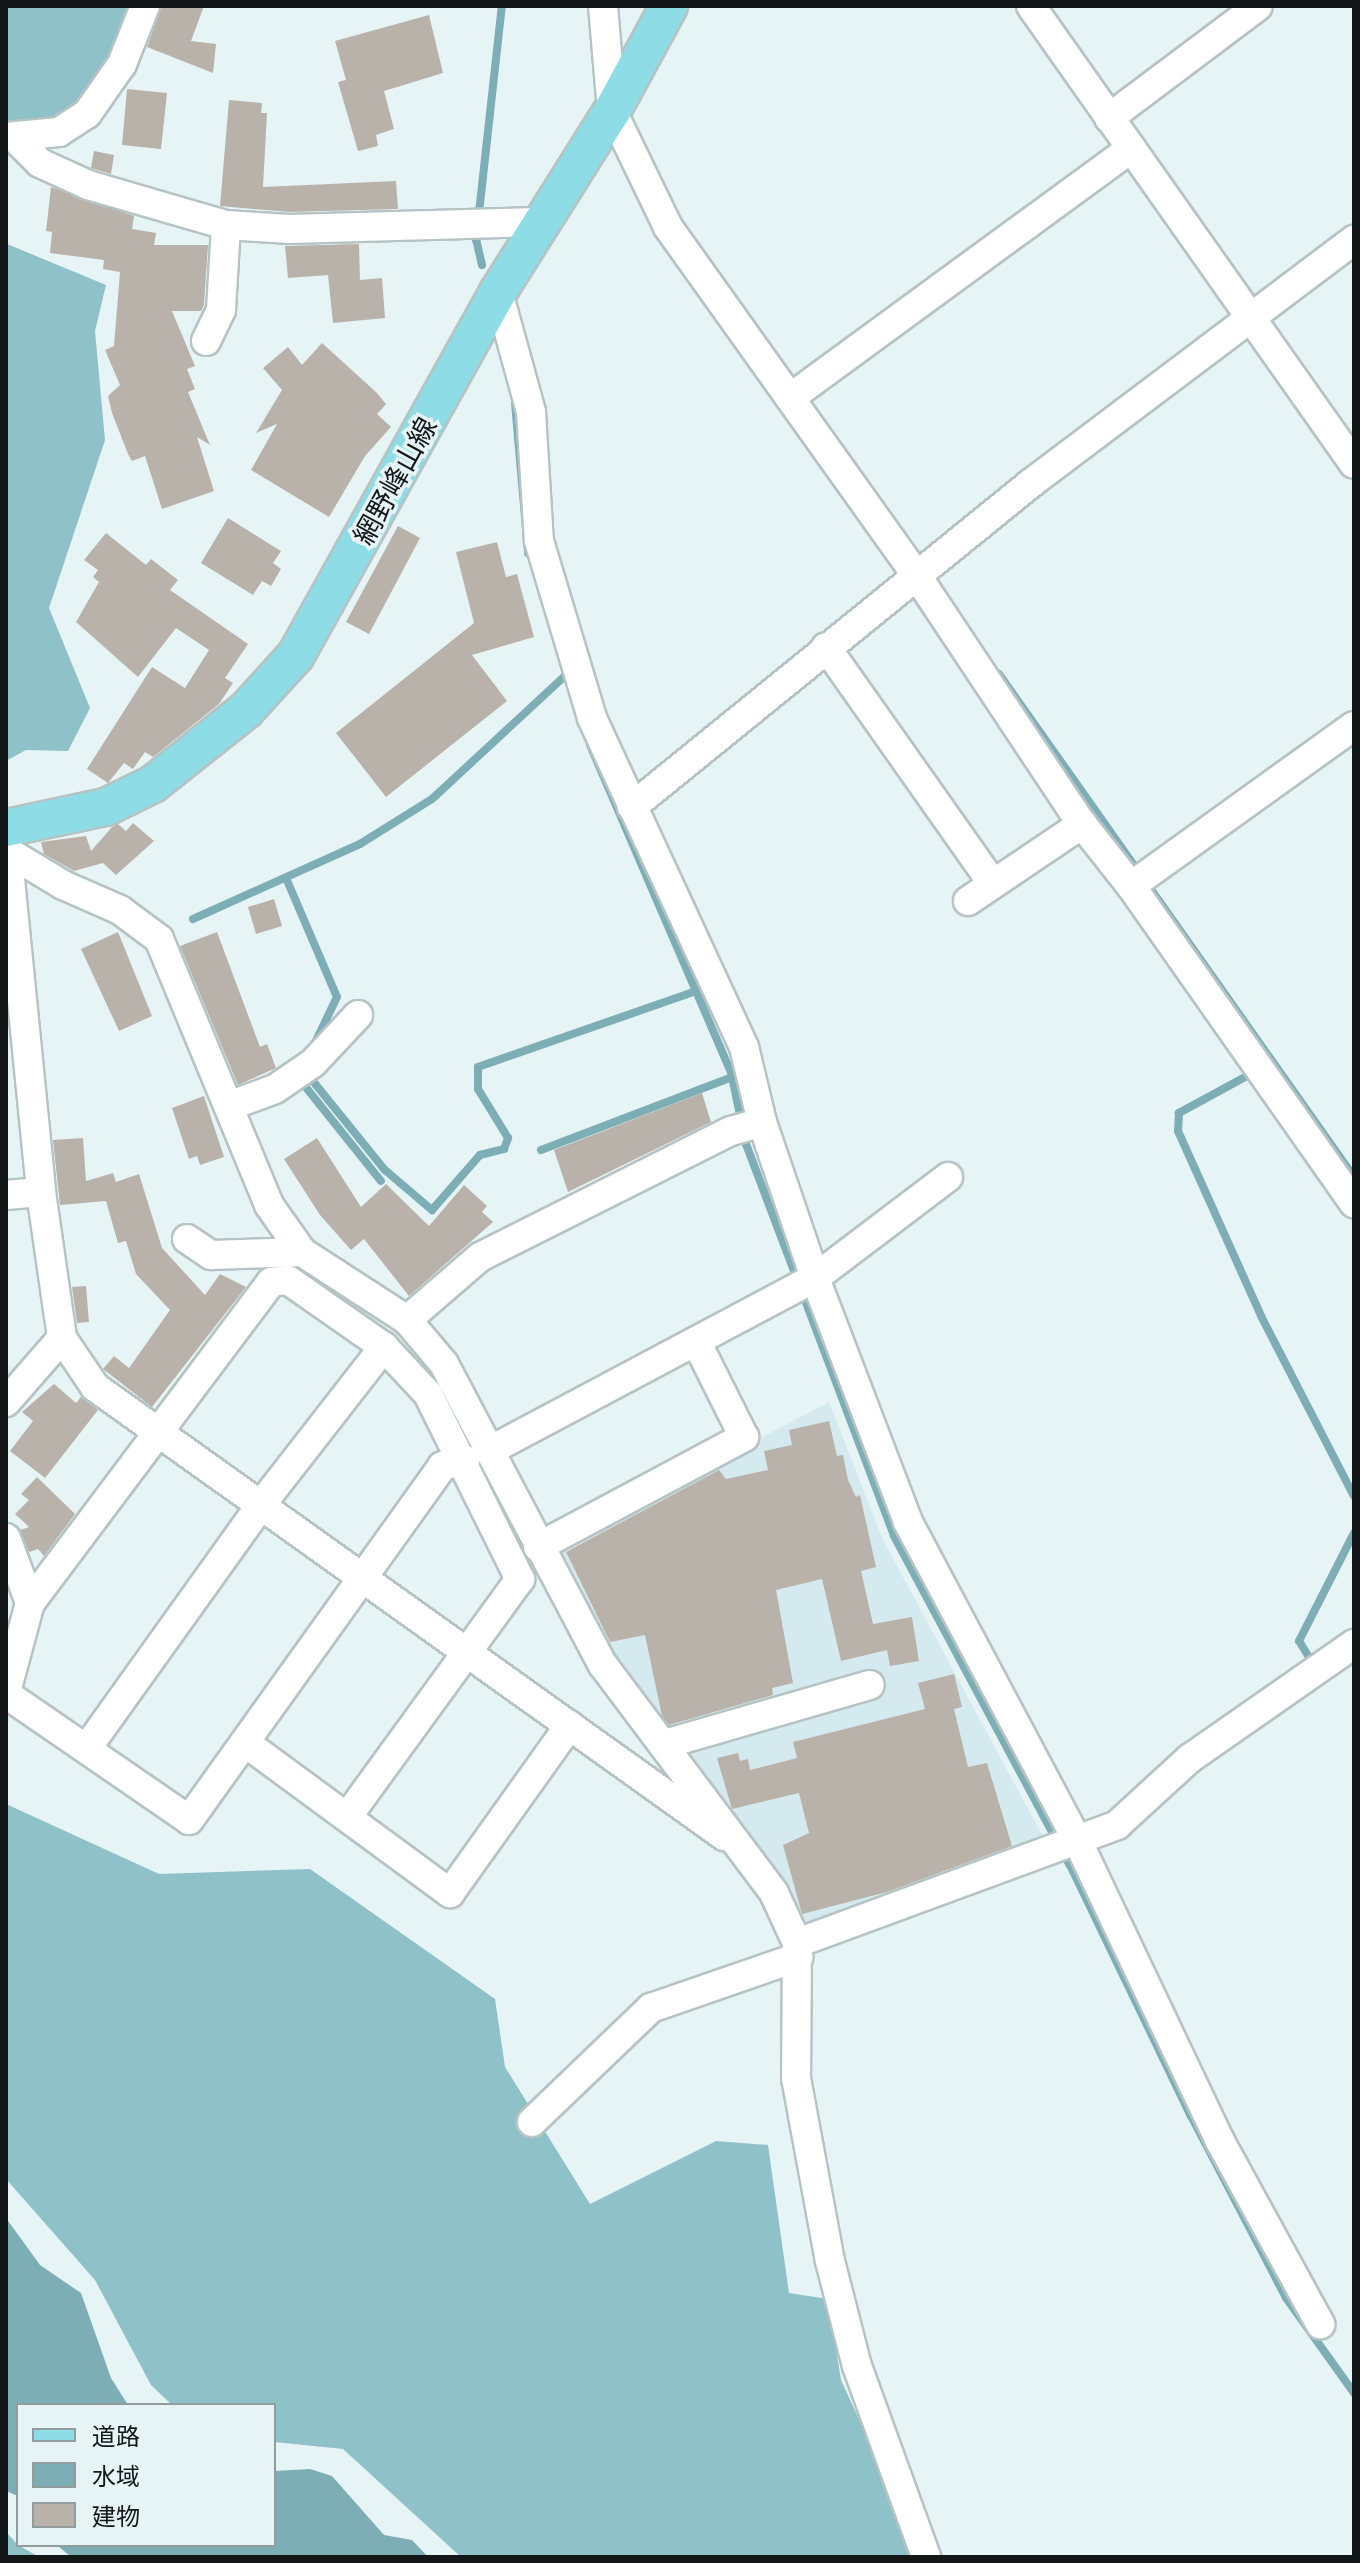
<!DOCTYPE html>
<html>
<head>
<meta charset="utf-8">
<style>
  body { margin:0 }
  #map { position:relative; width:1360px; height:2563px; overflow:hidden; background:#e7f4f6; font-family:"Titillium Web","Noto Sans JP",sans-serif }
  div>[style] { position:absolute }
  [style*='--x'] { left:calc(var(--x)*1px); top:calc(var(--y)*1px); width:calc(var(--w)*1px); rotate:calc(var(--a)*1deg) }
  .built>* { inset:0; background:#d4eaee }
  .forest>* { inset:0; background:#8ec1c8 }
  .water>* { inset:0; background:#7daeb6 }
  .stream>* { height:8px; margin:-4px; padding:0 4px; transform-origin:4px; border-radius:4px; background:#7daeb6 }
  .building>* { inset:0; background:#b9b2aa }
  .roads { filter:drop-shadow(2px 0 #b6c3c4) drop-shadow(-2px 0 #b6c3c4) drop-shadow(0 2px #b6c3c4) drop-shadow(0 -2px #b6c3c4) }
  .minor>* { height:28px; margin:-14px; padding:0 14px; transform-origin:14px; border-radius:14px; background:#fff }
  .major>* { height:36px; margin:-18px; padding:0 18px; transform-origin:18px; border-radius:18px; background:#8edce6 }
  span { translate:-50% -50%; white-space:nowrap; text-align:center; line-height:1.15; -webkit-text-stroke:7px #e7f4f6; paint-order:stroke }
  .street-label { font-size:28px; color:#131718 }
  .frame { position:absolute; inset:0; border:8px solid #131718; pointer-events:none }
  .legend { position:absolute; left:16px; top:2403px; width:260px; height:144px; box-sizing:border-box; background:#e7f4f6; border:2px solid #929c9d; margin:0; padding:10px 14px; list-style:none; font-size:24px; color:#131718 }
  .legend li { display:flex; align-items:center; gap:16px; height:40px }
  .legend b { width:40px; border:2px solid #929c9d }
</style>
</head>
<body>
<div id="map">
  <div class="built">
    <i style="clip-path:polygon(829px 1402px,883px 1540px,1047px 1844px,816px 1926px,802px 1921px,608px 1661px,555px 1546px)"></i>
  </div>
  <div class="forest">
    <i style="clip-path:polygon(6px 6px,137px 6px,116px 59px,79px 106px,56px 120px,6px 125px)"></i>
    <i style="clip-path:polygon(7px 244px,106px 285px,95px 331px,105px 440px,49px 608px,90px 708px,68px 751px,26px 750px,6px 761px)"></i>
    <i style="clip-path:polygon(6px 1804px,159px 1874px,310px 1869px,495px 1999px,505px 2067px,590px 2204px,716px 2141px,768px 2145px,789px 2293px,828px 2299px,841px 2380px,895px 2498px,914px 2557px,461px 2557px,343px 2449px,274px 2442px,274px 2405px,172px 2405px,151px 2385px,95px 2280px,6px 2179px)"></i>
    <i style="clip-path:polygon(6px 2532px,18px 2545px,39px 2557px,6px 2557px)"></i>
  </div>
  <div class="water">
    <i style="clip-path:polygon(6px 2218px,40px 2265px,81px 2293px,111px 2378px,128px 2405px,18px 2405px,18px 2496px,6px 2491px)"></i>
    <i style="clip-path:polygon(310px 2469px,332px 2476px,384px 2535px,412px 2540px,428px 2557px,71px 2557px,57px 2545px,274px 2545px,274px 2471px)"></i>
  </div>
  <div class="stream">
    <i style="--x:482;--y:265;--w:26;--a:-103"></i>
    <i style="--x:476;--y:240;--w:235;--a:-83.7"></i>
    <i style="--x:515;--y:403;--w:151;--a:85"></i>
    <i style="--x:999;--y:674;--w:616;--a:54.79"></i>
    <i style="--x:590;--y:745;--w:356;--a:66.7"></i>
    <i style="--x:731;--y:1072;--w:74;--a:78.2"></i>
    <i style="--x:746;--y:1144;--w:419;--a:69.3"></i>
    <i style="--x:894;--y:1536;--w:373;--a:61.9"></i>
    <i style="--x:1070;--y:1865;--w:279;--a:64.3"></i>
    <i style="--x:1191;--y:2116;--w:205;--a:62.4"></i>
    <i style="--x:1286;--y:2298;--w:117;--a:54.4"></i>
    <i style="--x:286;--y:878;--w:129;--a:66.8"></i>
    <i style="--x:337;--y:997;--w:53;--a:115.6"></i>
    <i style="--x:193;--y:919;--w:183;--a:-24.2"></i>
    <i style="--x:360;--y:844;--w:85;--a:-32"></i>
    <i style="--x:432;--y:799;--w:183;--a:-42.8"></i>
    <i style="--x:1256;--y:1071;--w:88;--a:151.4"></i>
    <i style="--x:1179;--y:1113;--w:18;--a:93"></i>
    <i style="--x:1178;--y:1131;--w:205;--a:65.8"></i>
    <i style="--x:1262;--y:1318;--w:200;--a:62.7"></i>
    <i style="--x:312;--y:1080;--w:116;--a:51"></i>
    <i style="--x:385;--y:1170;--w:62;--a:40.4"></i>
    <i style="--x:432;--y:1210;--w:73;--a:-48.9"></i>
    <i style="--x:480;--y:1155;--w:25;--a:-14"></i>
    <i style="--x:504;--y:1149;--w:12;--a:-70"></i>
    <i style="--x:508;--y:1138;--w:57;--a:-121.5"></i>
    <i style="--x:478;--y:1089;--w:22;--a:-90"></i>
    <i style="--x:478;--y:1067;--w:231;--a:-19.2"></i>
    <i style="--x:304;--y:1085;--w:123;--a:51.3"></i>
    <i style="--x:541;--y:1150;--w:204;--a:-20.9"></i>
    <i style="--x:1310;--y:1659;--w:21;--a:-121"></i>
    <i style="--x:1299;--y:1641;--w:121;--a:-63"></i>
  </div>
  <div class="building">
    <i style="clip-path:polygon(162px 6px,204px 6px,191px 41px,216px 44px,213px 73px,147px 47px)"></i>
    <i style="clip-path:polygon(429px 15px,443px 73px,384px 91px,394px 129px,376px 135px,378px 146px,358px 151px,338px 82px,346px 80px,335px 41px)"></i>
    <i style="clip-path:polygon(127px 89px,167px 93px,161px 149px,122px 145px)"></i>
    <i style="clip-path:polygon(229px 100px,262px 103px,261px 113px,267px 113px,263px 187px,396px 181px,398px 209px,289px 212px,220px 206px)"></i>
    <i style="clip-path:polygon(94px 151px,114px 155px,111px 174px,91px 168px)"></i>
    <i style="clip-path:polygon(51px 187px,134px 216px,132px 229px,156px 233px,154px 245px,208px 245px,204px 305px,201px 311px,172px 311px,195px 366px,187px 369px,195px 389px,188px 392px,210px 445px,197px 437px,214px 491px,162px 509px,145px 456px,132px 461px,128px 454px,112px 413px,108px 396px,120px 385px,105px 350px,114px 346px,120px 272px,103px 269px,104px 260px,50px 253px,52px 232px,46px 231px)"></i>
    <i style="clip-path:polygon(359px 244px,360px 280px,382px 278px,385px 318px,333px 323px,328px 275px,288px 278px,285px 246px)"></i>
    <i style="clip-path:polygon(322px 343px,377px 393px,386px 404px,377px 414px,391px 427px,365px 456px,329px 517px,251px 470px,277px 424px,256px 433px,282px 390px,263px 368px,288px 347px,302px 365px)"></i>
    <i style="clip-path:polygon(228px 518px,281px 551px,273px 563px,281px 569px,271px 586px,262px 581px,253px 595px,201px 563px)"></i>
    <i style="clip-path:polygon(398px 526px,420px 538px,369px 634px,346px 622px)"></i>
    <i style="clip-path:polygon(106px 533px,146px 565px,151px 559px,178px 580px,170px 590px,248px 644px,225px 678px,233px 683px,219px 704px,153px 757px,145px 752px,133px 769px,124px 763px,108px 783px,87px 769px,152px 667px,185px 688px,209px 650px,176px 628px,138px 677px,76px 622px,99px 582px,93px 577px,98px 570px,84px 560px)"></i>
    <i style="clip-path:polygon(497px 542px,506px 577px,517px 574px,534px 637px,472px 655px,507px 701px,386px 797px,336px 733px,474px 623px,456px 552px)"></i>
    <i style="clip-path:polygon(133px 823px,154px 841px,116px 875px,103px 863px,74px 871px,44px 854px,41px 842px,86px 836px,91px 851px,112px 827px,118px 824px,126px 831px)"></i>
    <i style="clip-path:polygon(274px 899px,282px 926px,256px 934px,248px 907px)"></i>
    <i style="clip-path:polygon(118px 932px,152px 1016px,119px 1031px,81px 949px)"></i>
    <i style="clip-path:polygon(217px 932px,260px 1047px,267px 1044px,276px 1068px,238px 1085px,180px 946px)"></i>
    <i style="clip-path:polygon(702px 1093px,711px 1122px,568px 1192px,554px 1150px)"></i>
    <i style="clip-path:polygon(204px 1096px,224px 1157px,200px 1165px,197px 1156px,189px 1159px,172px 1108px)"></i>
    <i style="clip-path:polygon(83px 1138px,86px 1181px,113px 1173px,116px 1182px,139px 1174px,162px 1248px,205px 1295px,220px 1274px,246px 1287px,152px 1407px,103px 1369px,114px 1356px,129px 1368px,170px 1310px,136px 1274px,126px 1241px,118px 1243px,106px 1201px,60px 1205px,53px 1140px)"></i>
    <i style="clip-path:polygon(317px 1138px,361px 1207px,386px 1184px,429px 1226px,464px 1185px,487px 1206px,482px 1212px,493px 1222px,409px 1296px,364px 1239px,351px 1250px,320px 1215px,284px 1159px)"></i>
    <i style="clip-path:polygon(86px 1286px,89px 1322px,77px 1323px,72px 1287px)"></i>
    <i style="clip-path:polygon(54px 1384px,76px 1403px,81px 1397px,98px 1410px,45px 1478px,10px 1451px,33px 1421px,22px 1412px)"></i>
    <i style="clip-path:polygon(829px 1421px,837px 1456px,843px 1455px,848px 1480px,856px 1497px,860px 1495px,876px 1567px,861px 1571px,873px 1624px,912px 1617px,919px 1661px,890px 1666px,887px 1650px,841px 1661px,822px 1579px,776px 1590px,793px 1683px,772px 1688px,773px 1695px,669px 1725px,662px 1716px,645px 1635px,610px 1642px,566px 1552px,719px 1470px,726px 1479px,768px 1470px,764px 1451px,792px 1445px,789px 1430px)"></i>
    <i style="clip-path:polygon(37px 1477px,75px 1514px,44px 1556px,38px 1549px,29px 1552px,20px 1530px,29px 1527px,15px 1514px,29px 1500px,21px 1494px)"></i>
    <i style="clip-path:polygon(954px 1674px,962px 1707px,954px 1709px,968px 1767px,987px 1763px,1012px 1846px,887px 1892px,802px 1914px,783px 1845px,809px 1833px,799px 1793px,732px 1809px,717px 1758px,738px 1753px,740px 1761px,748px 1759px,750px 1770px,797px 1758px,793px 1742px,925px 1709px,918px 1683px)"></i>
  </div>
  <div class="roads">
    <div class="minor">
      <i style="--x:603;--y:6;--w:105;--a:85.1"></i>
      <i style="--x:612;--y:111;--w:129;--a:64.2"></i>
      <i style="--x:668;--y:227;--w:429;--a:54.5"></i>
      <i style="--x:917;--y:576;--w:298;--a:56.4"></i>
      <i style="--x:1082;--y:824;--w:79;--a:51.7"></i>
      <i style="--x:1131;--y:886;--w:388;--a:54.9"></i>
      <i style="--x:1031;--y:6;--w:560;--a:54.81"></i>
      <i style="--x:1109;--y:118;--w:186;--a:-36.9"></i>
      <i style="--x:6;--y:137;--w:53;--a:-5.4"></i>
      <i style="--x:59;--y:132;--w:33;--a:-33"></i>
      <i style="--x:87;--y:114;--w:61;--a:-55"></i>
      <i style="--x:122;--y:64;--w:62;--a:-68.4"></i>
      <i style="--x:15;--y:138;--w:35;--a:45"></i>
      <i style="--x:40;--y:163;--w:53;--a:24.6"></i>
      <i style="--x:88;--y:185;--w:144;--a:16.2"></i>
      <i style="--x:226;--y:225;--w:63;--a:3.6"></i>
      <i style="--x:289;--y:229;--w:249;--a:-1.6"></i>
      <i style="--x:498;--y:292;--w:124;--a:74.6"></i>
      <i style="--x:531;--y:412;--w:129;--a:86.5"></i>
      <i style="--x:539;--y:541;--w:185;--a:73.3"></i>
      <i style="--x:592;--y:718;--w:362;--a:65.2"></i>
      <i style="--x:744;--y:1047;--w:77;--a:76.5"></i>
      <i style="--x:762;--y:1122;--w:165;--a:71.2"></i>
      <i style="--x:815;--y:1278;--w:261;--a:69.1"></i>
      <i style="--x:908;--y:1522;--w:362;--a:62"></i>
      <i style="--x:1078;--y:1842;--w:331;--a:64.6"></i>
      <i style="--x:1220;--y:2141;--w:209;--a:61.3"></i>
      <i style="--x:206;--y:341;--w:34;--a:-64"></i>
      <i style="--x:221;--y:310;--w:85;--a:-86.6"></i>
      <i style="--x:790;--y:398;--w:423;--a:-36.2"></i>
      <i style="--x:826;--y:647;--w:288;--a:54.8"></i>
      <i style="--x:632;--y:807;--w:513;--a:-39.06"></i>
      <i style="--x:1030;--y:484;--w:406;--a:-37"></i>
      <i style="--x:6;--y:839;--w:355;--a:84.3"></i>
      <i style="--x:41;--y:1192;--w:148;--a:81.8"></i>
      <i style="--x:62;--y:1338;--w:59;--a:56"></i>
      <i style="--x:95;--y:1387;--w:773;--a:35.52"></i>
      <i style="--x:10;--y:853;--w:62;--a:31.1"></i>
      <i style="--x:63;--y:885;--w:62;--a:23.7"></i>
      <i style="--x:120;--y:910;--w:49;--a:36.6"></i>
      <i style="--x:159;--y:939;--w:288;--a:67.5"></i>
      <i style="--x:269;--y:1205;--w:57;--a:54.9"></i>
      <i style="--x:302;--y:1252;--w:125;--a:32.9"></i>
      <i style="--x:407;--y:1320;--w:57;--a:49.9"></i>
      <i style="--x:444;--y:1364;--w:340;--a:62.2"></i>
      <i style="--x:603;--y:1665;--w:285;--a:53.1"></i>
      <i style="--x:774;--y:1893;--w:55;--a:65.3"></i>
      <i style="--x:797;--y:1943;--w:135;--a:90.4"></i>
      <i style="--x:796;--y:2078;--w:186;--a:79.5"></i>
      <i style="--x:830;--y:2261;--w:108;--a:75.6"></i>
      <i style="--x:857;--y:2366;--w:203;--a:70.1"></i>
      <i style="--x:1131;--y:886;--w:274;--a:-35.7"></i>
      <i style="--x:968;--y:901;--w:138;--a:-34"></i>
      <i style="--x:229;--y:1106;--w:49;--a:-20.3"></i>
      <i style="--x:275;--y:1089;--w:46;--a:-34.4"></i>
      <i style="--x:313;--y:1063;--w:66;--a:-46.8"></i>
      <i style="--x:6;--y:1195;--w:35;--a:-5"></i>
      <i style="--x:187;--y:1239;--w:29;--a:34"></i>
      <i style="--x:211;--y:1255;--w:91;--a:-1.9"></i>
      <i style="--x:407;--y:1320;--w:96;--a:-40.8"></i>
      <i style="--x:480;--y:1257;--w:281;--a:-26.7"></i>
      <i style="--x:731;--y:1131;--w:32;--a:-16"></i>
      <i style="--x:6;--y:1402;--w:85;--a:-48.8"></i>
      <i style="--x:489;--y:1451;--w:369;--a:-28"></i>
      <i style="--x:815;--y:1278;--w:167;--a:-37.2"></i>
      <i style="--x:6;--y:1538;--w:69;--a:69.7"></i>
      <i style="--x:538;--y:1547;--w:234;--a:-28.1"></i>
      <i style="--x:744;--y:1437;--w:107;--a:-116.6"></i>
      <i style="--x:6;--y:1692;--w:92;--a:-74.9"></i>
      <i style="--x:30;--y:1603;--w:401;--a:-53.1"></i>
      <i style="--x:271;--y:1282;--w:17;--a:-7"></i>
      <i style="--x:288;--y:1280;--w:117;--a:34.9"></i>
      <i style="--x:384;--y:1347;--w:64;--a:46.9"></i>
      <i style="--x:428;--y:1394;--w:207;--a:63.6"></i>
      <i style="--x:520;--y:1579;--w:294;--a:126"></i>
      <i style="--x:6;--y:1694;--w:222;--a:34.5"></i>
      <i style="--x:189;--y:1820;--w:435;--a:-54.4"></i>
      <i style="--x:442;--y:1466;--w:24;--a:-15"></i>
      <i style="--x:247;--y:1744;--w:252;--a:36.3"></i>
      <i style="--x:450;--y:1893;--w:206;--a:-54.5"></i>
      <i style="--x:665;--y:1744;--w:213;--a:-16.1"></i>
      <i style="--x:87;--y:1748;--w:297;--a:-54.4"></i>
      <i style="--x:260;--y:1506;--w:202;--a:-52.1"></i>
      <i style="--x:797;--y:1943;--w:341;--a:-20.2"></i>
      <i style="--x:1117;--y:1825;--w:98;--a:-42.5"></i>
      <i style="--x:1189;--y:1759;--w:201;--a:-34.9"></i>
      <i style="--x:532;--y:2122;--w:165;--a:-43.8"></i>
      <i style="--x:651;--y:2008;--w:156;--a:-19.1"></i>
    </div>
    <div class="major">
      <i style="--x:6;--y:828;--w:102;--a:-11.9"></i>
      <i style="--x:106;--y:807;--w:52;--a:-26.1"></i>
      <i style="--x:153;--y:784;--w:119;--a:-38.5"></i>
      <i style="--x:246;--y:710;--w:74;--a:-47.7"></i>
      <i style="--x:296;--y:655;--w:415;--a:-60.9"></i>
      <i style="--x:498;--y:292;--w:214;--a:-57.8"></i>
      <i style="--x:612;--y:111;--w:119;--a:-61.5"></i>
    </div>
  </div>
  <div class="street-label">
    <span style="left:395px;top:481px;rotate:-61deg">網野峰山線</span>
  </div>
  <div class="frame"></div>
  <ul class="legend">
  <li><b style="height:10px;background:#8edce6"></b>道路</li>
  <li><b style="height:22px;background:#7daeb6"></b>水域</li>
  <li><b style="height:22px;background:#b9b2aa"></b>建物</li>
  </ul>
</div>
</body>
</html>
